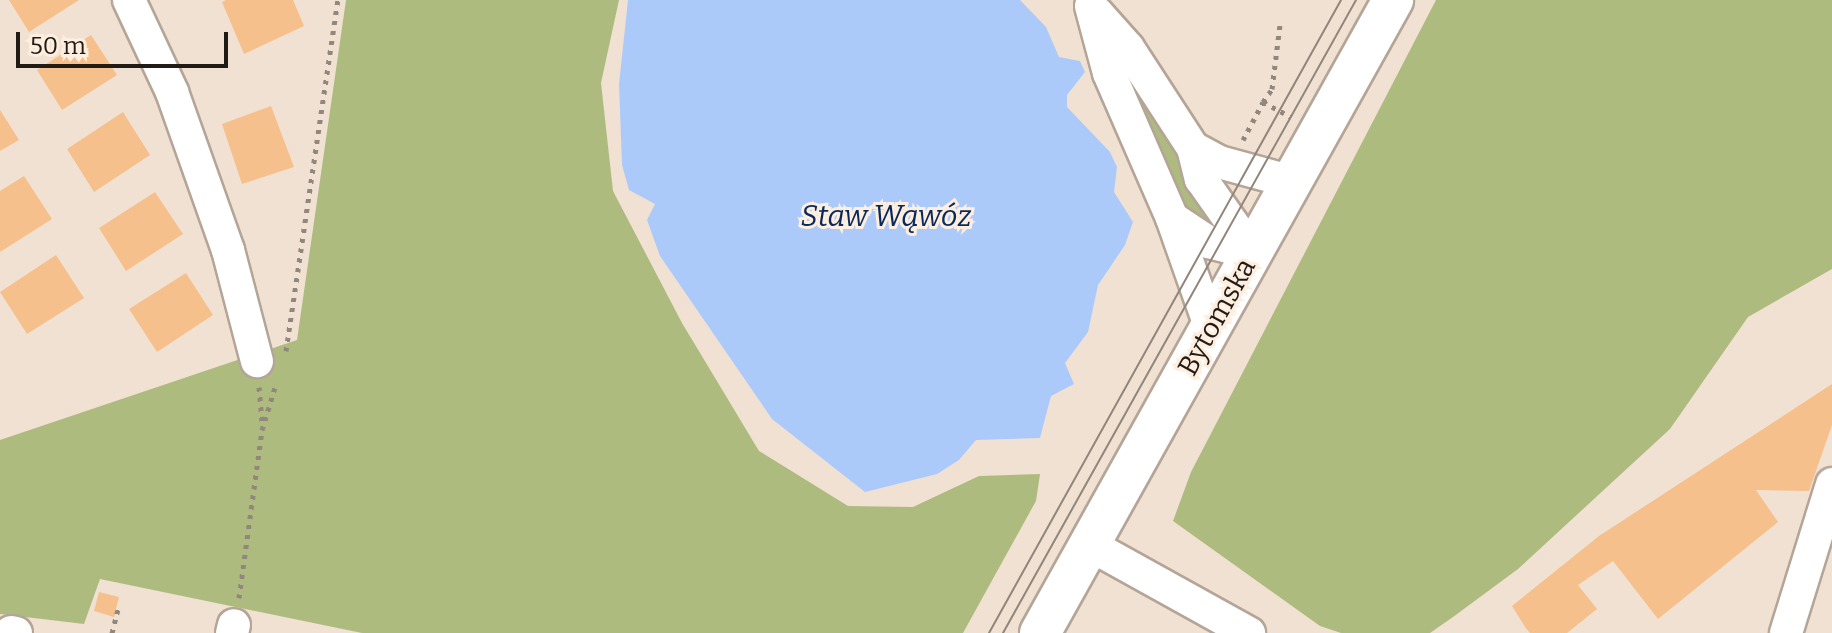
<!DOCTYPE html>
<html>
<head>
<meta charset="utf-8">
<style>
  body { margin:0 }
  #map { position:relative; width:1832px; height:633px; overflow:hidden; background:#f1e1d2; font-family:Bitter,serif }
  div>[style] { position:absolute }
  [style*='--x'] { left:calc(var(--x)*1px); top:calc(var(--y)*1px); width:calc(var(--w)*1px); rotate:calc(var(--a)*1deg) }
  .green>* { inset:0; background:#aebb7f }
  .water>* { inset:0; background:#accaf9 }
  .building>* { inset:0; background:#f6c08c }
  .path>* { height:5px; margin-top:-2.5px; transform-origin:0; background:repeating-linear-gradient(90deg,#92877c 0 4px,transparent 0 10px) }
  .roads { filter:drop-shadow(2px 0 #b4a597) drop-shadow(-2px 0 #b4a597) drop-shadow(0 2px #b4a597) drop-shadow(0 -2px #b4a597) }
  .minor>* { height:32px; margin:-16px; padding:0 16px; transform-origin:16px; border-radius:16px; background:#fff }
  .major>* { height:40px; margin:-20px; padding:0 20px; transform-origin:20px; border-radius:20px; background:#fff }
  .tram>* { height:2px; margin:-1px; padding:0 1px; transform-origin:1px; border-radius:1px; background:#91857b }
  span { translate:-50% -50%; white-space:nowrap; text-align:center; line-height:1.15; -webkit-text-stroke:6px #feeedf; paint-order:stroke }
  .street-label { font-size:28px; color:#211b16 }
  .water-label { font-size:30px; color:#08295b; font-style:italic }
  .scale { position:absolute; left:16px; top:32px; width:212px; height:36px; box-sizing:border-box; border:4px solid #211b16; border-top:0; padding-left:10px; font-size:24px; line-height:28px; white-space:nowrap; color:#211b16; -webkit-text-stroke:6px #feeedf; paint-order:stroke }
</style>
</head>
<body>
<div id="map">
  <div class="green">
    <i style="clip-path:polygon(346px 0,619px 0,601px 83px,613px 191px,682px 323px,759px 451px,848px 506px,913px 507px,979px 476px,1040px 474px,1036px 501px,963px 633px,362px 633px,100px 579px,84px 624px,0 614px,0 440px,297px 340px)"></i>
    <i style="clip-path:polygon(1436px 0,1832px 0,1832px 269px,1748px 317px,1670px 429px,1518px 569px,1453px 617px,1430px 633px,1341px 633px,1320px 626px,1173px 521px,1191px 472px)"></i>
    <i style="clip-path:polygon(1128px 66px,1209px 207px,1208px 222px,1180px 203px,1122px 67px)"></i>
  </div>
  <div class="water">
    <i style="clip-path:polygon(628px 0,1020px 0,1046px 27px,1059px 57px,1080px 61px,1085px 72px,1067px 95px,1067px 107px,1110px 152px,1117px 167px,1114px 192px,1133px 222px,1125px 245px,1098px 285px,1088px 332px,1065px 363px,1074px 384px,1051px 396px,1040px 438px,976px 440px,959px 460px,937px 474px,865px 492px,772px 419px,660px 256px,647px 220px,655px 204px,629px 190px,622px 165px,619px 84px)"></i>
  </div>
  <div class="building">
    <i style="clip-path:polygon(9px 0,79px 0,29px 32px)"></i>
    <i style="clip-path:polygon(226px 0,293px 0,304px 26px,244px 54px,222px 2px)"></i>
    <i style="clip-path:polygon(91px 35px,117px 75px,62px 110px,37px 70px)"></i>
    <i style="clip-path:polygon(271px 106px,294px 167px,242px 184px,222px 124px)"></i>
    <i style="clip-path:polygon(0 110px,19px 140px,0 151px)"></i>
    <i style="clip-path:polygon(123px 112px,150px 155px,94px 192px,67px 149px)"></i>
    <i style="clip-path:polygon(24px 176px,52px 219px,0 252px,0 191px)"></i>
    <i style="clip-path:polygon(155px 192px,183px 234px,126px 271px,99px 228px)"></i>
    <i style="clip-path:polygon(56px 255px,84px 298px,27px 334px,0 292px)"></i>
    <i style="clip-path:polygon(186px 273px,213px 315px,157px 352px,129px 309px)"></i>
    <i style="clip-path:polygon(1832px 384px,1832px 425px,1809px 491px,1756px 490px,1778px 522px,1658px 619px,1613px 561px,1578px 585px,1597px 609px,1567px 633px,1530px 633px,1525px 627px,1512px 606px,1599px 536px)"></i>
    <i style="clip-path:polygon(99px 592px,119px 597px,114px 617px,94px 611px)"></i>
  </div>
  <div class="path">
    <i style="--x:1263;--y:102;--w:16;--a:-55"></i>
    <i style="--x:1272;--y:89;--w:64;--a:-82.9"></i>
    <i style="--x:1243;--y:140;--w:43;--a:-62.2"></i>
    <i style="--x:1263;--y:102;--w:32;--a:28"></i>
    <i style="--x:286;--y:351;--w:355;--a:-81.6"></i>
    <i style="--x:259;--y:387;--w:38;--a:85"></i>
    <i style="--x:239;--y:598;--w:170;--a:-82.2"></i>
    <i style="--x:262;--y:430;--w:48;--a:-73.1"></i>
    <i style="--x:112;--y:633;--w:29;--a:-76"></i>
  </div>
  <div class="roads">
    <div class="minor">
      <i style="--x:129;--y:0;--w:102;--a:64.9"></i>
      <i style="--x:172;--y:92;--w:168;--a:70.5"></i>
      <i style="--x:228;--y:250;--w:115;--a:75.4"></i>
      <i style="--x:1091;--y:6;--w:69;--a:75"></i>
      <i style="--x:1109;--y:73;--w:158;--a:66.5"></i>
      <i style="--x:1172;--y:218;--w:118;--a:70.6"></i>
      <i style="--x:1097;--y:13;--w:47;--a:48.5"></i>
      <i style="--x:1128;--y:48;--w:119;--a:57"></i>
      <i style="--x:1193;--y:148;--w:32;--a:76"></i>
      <i style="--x:1201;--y:179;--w:90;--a:54.9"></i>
      <i style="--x:1193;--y:148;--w:30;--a:28"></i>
      <i style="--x:1219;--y:162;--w:76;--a:15.3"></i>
      <i style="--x:1172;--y:218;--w:43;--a:33.7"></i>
      <i style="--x:1208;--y:242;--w:46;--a:13.7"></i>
      <i style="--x:1090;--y:545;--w:182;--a:29"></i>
      <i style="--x:11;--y:632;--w:5;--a:11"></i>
      <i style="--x:232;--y:633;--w:8;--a:-76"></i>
      <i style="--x:1786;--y:633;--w:156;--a:-72.8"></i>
    </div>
    <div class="major">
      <i style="--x:1040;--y:633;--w:725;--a:-60.85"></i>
    </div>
  </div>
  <div class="tram">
    <i style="--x:989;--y:633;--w:724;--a:-60.92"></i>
    <i style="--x:1003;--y:633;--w:725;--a:-60.85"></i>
  </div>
  <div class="street-label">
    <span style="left:1217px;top:317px;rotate:-61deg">Bytomska</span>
  </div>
  <div class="water-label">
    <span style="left:886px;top:216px">Staw Wąwóz</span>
  </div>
  <div class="scale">50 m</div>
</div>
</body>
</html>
